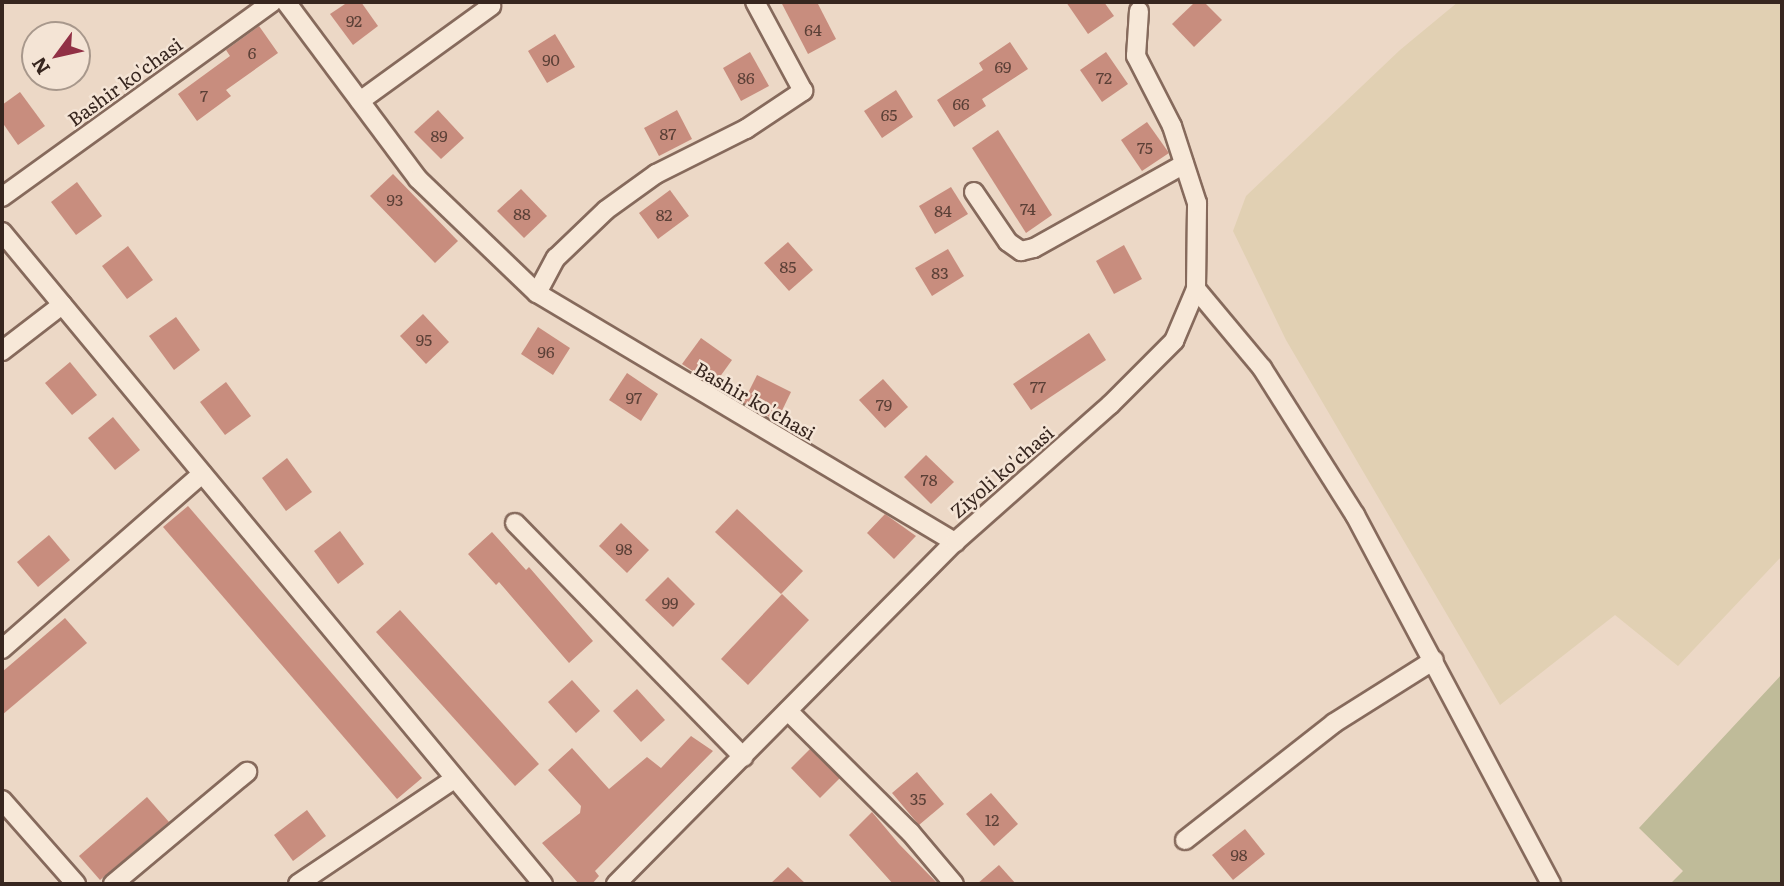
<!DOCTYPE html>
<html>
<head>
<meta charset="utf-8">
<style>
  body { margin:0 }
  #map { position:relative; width:1784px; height:886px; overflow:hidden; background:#ecd8c6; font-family:Literata,serif }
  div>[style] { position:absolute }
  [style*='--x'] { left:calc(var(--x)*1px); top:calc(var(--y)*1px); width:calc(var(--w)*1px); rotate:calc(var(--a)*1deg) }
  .farmland>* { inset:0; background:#e1d0b3 }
  .cemetery>* { inset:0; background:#bfbb99 }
  .building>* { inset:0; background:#c88d7e }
  .roads { filter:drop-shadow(2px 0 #866a5c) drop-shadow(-2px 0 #866a5c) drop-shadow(0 2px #866a5c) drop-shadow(0 -2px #866a5c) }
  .street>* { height:18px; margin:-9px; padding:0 9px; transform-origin:9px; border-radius:9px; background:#f7e8d8 }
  span { translate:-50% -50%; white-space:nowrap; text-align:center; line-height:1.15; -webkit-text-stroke:5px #f4e4d5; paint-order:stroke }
  .number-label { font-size:16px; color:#5b4037 }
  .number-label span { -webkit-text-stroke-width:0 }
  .street-label { font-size:19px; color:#37261f }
  .frame { position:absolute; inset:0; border:4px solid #37261f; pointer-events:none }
  .north { position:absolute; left:21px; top:21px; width:70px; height:70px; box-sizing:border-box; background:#f4e4d5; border:2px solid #a8988c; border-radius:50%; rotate:237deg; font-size:19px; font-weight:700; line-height:28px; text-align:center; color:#37261f }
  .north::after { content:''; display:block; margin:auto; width:24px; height:32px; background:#913045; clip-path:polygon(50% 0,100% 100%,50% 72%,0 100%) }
</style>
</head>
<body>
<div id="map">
  <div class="farmland">
    <i style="clip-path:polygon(1458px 2px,1782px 2px,1782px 556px,1678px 666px,1615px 615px,1500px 705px,1286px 340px,1233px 231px,1246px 196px,1400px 50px)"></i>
  </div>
  <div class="cemetery">
    <i style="clip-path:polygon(1782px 674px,1782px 884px,1670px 884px,1683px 871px,1639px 828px)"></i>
  </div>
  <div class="building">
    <i style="clip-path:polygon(348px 2px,361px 2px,378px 26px,353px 45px,330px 14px)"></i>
    <i style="clip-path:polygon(781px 2px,817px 2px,836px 39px,808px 54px)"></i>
    <i style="clip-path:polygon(1066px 2px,1104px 2px,1114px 16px,1088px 34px)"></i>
    <i style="clip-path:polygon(1195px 2px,1204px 2px,1222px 20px,1194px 47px,1172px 24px)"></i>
    <i style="clip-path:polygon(259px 26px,278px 53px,226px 90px,231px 96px,197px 121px,178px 94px,230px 56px,226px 50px)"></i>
    <i style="clip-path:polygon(555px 34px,575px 67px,547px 83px,528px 51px)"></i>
    <i style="clip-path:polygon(1010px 42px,1028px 69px,982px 99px,986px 106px,954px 127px,937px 100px,983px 70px,979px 63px)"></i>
    <i style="clip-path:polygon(750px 52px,769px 86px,741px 101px,723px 68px)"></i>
    <i style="clip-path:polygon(1106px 52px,1128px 84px,1102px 102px,1080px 70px)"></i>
    <i style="clip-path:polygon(896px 90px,913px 117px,882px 138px,864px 111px)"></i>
    <i style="clip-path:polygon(20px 92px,45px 126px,18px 145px,2px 122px,2px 105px)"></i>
    <i style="clip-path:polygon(438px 110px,464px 138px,441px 159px,414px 132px)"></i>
    <i style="clip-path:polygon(677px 110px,692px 139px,659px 156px,644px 128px)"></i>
    <i style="clip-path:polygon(1147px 122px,1169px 153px,1142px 171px,1121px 140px)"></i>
    <i style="clip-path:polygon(998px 130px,1052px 215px,1026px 233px,972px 148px)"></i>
    <i style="clip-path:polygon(393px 174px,458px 241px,435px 263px,370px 196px)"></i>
    <i style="clip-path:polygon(77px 182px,102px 216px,76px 235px,51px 202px)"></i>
    <i style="clip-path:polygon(951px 187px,968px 214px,935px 234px,919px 206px)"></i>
    <i style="clip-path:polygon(521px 189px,547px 216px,524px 238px,497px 211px)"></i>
    <i style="clip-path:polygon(670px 190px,689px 216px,658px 239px,639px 213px)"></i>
    <i style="clip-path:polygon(788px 242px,813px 270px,789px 291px,764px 263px)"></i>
    <i style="clip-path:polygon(1124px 245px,1142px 279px,1114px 294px,1096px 261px)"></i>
    <i style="clip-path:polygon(128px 246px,153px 280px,127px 299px,102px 266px)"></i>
    <i style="clip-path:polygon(948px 249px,964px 276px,932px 296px,915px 268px)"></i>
    <i style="clip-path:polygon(423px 314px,449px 342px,426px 364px,400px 336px)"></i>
    <i style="clip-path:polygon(176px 317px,200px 350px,174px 370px,149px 336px)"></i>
    <i style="clip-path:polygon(538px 327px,570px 348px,553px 375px,521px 354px)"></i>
    <i style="clip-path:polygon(1089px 333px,1106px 360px,1031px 410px,1013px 384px)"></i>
    <i style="clip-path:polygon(701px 338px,732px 360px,714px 385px,682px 364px)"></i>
    <i style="clip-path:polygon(70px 362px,97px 395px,72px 415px,45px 383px)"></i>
    <i style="clip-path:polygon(627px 373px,658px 394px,641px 421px,609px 400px)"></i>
    <i style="clip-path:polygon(757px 375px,791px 392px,777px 421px,743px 403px)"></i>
    <i style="clip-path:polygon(883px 379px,908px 407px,885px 428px,859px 400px)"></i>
    <i style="clip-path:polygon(226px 382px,251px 416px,225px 435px,200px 402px)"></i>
    <i style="clip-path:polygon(113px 417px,140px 450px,115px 470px,88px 438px)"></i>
    <i style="clip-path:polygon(926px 455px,954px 482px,931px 504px,904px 477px)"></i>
    <i style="clip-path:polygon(287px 458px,312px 492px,286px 511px,262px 478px)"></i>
    <i style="clip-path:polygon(188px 506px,422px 778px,397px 799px,163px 527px)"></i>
    <i style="clip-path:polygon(737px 509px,803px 571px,781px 594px,715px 532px)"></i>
    <i style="clip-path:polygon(885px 514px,916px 536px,894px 559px,867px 533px)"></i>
    <i style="clip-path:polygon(621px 523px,649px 550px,627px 573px,599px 546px)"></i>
    <i style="clip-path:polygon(340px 531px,364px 564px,338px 584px,314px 551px)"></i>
    <i style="clip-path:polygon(492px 532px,526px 570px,529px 567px,593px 641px,569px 663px,499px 582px,496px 585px,468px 554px)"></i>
    <i style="clip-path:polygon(49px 535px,70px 560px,38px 587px,17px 562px)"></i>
    <i style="clip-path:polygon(668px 577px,695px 604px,673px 627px,645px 600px)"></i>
    <i style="clip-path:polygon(782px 594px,809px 620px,748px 685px,721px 659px)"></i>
    <i style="clip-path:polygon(400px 610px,539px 764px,515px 786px,376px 632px)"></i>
    <i style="clip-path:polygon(65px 618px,87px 643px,2px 715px,2px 672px)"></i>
    <i style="clip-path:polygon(572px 680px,600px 711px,576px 733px,548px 702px)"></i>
    <i style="clip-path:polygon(637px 689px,665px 720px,641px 742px,613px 711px)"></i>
    <i style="clip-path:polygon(691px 736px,713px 751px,595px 871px,599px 876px,592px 884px,579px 884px,542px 843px,580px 813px,581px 806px,548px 770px,572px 748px,609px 789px,647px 757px,661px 768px)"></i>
    <i style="clip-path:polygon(810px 749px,840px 778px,820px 798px,791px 768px)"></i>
    <i style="clip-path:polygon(917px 772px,944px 804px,919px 825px,892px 793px)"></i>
    <i style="clip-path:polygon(991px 793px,1018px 824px,994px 846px,966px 814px)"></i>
    <i style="clip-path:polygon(147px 797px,169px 822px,100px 880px,79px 856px)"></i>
    <i style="clip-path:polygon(307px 810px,326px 836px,293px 861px,274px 835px)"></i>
    <i style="clip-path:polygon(872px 812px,899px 844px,938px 884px,893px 884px,885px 875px,849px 835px)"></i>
    <i style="clip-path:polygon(1245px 829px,1265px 854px,1233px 880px,1212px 855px)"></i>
    <i style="clip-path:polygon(999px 865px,1016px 884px,977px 884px)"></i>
    <i style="clip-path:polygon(788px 867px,806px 884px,770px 884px)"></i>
  </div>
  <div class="roads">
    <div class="street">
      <i style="--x:286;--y:2;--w:221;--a:53.3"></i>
      <i style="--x:418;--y:179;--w:165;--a:43.8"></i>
      <i style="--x:537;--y:293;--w:487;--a:30.8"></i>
      <i style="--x:360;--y:101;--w:162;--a:-35.9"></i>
      <i style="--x:974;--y:192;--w:60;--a:55.8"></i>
      <i style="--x:1008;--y:242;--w:16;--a:35"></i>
      <i style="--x:1021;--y:251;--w:13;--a:-13"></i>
      <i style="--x:1034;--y:248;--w:172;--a:-29.2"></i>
      <i style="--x:2;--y:197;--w:333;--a:-35.8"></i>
      <i style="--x:2;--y:232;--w:847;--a:50.32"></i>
      <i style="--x:1196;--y:289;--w:103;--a:50.1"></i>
      <i style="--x:1262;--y:368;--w:174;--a:57.7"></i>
      <i style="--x:1355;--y:515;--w:418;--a:62"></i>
      <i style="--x:537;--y:293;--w:40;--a:-62"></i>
      <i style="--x:556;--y:258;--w:69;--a:-43.8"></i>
      <i style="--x:606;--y:210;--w:62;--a:-35.8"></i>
      <i style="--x:656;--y:174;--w:101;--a:-26.6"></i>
      <i style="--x:746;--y:129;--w:69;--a:-33.7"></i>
      <i style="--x:803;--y:91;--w:101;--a:-118.3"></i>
      <i style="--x:2;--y:351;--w:76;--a:-37.5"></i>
      <i style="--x:515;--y:523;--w:327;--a:45.7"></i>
      <i style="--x:2;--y:649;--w:266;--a:-41.2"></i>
      <i style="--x:788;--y:711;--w:172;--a:44.8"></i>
      <i style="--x:910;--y:832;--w:68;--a:49.8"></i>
      <i style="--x:2;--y:800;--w:112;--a:48.6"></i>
      <i style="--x:1185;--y:840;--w:189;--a:-38.1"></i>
      <i style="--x:1334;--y:723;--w:118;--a:-32.2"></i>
      <i style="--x:113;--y:884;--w:175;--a:-39.9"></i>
      <i style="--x:298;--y:884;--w:188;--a:-33.9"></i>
      <i style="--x:616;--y:884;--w:482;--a:-45.3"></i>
      <i style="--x:955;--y:542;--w:207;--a:-41.5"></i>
      <i style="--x:1110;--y:405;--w:91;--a:-45"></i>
      <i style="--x:1174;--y:341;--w:56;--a:-67.1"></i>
      <i style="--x:1196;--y:289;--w:86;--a:-89.3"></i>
      <i style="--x:1197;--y:203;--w:81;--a:-108"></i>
      <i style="--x:1172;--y:126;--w:79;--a:-117.2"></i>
      <i style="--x:1136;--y:56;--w:45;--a:-86.2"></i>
    </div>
  </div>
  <div class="number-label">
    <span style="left:354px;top:20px">92</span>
    <span style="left:813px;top:29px">64</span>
    <span style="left:252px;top:52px">6</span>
    <span style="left:551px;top:59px">90</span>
    <span style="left:1003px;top:66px">69</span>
    <span style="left:746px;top:77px">86</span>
    <span style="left:1104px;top:77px">72</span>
    <span style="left:204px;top:95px">7</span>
    <span style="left:961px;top:103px">66</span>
    <span style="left:889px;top:114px">65</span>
    <span style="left:668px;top:133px">87</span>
    <span style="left:439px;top:135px">89</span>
    <span style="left:1145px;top:147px">75</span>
    <span style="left:395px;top:199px">93</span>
    <span style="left:1028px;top:208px">74</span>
    <span style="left:943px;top:210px">84</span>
    <span style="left:522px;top:213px">88</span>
    <span style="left:664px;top:214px">82</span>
    <span style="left:788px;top:266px">85</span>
    <span style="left:940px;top:272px">83</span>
    <span style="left:424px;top:339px">95</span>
    <span style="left:546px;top:351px">96</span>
    <span style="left:1038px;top:386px">77</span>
    <span style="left:634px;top:397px">97</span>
    <span style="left:884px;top:404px">79</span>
    <span style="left:929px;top:479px">78</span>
    <span style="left:624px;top:548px">98</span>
    <span style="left:670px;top:602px">99</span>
    <span style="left:918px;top:798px">35</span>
    <span style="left:992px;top:819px">12</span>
    <span style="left:1239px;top:854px">98</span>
  </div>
  <div class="street-label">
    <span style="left:125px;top:82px;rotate:-36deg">Bashir ko'chasi</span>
    <span style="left:755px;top:401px;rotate:30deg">Bashir ko'chasi</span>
    <span style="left:1002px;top:472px;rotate:-41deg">Ziyoli ko'chasi</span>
  </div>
  <div class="frame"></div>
  <div class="north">N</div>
</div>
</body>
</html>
